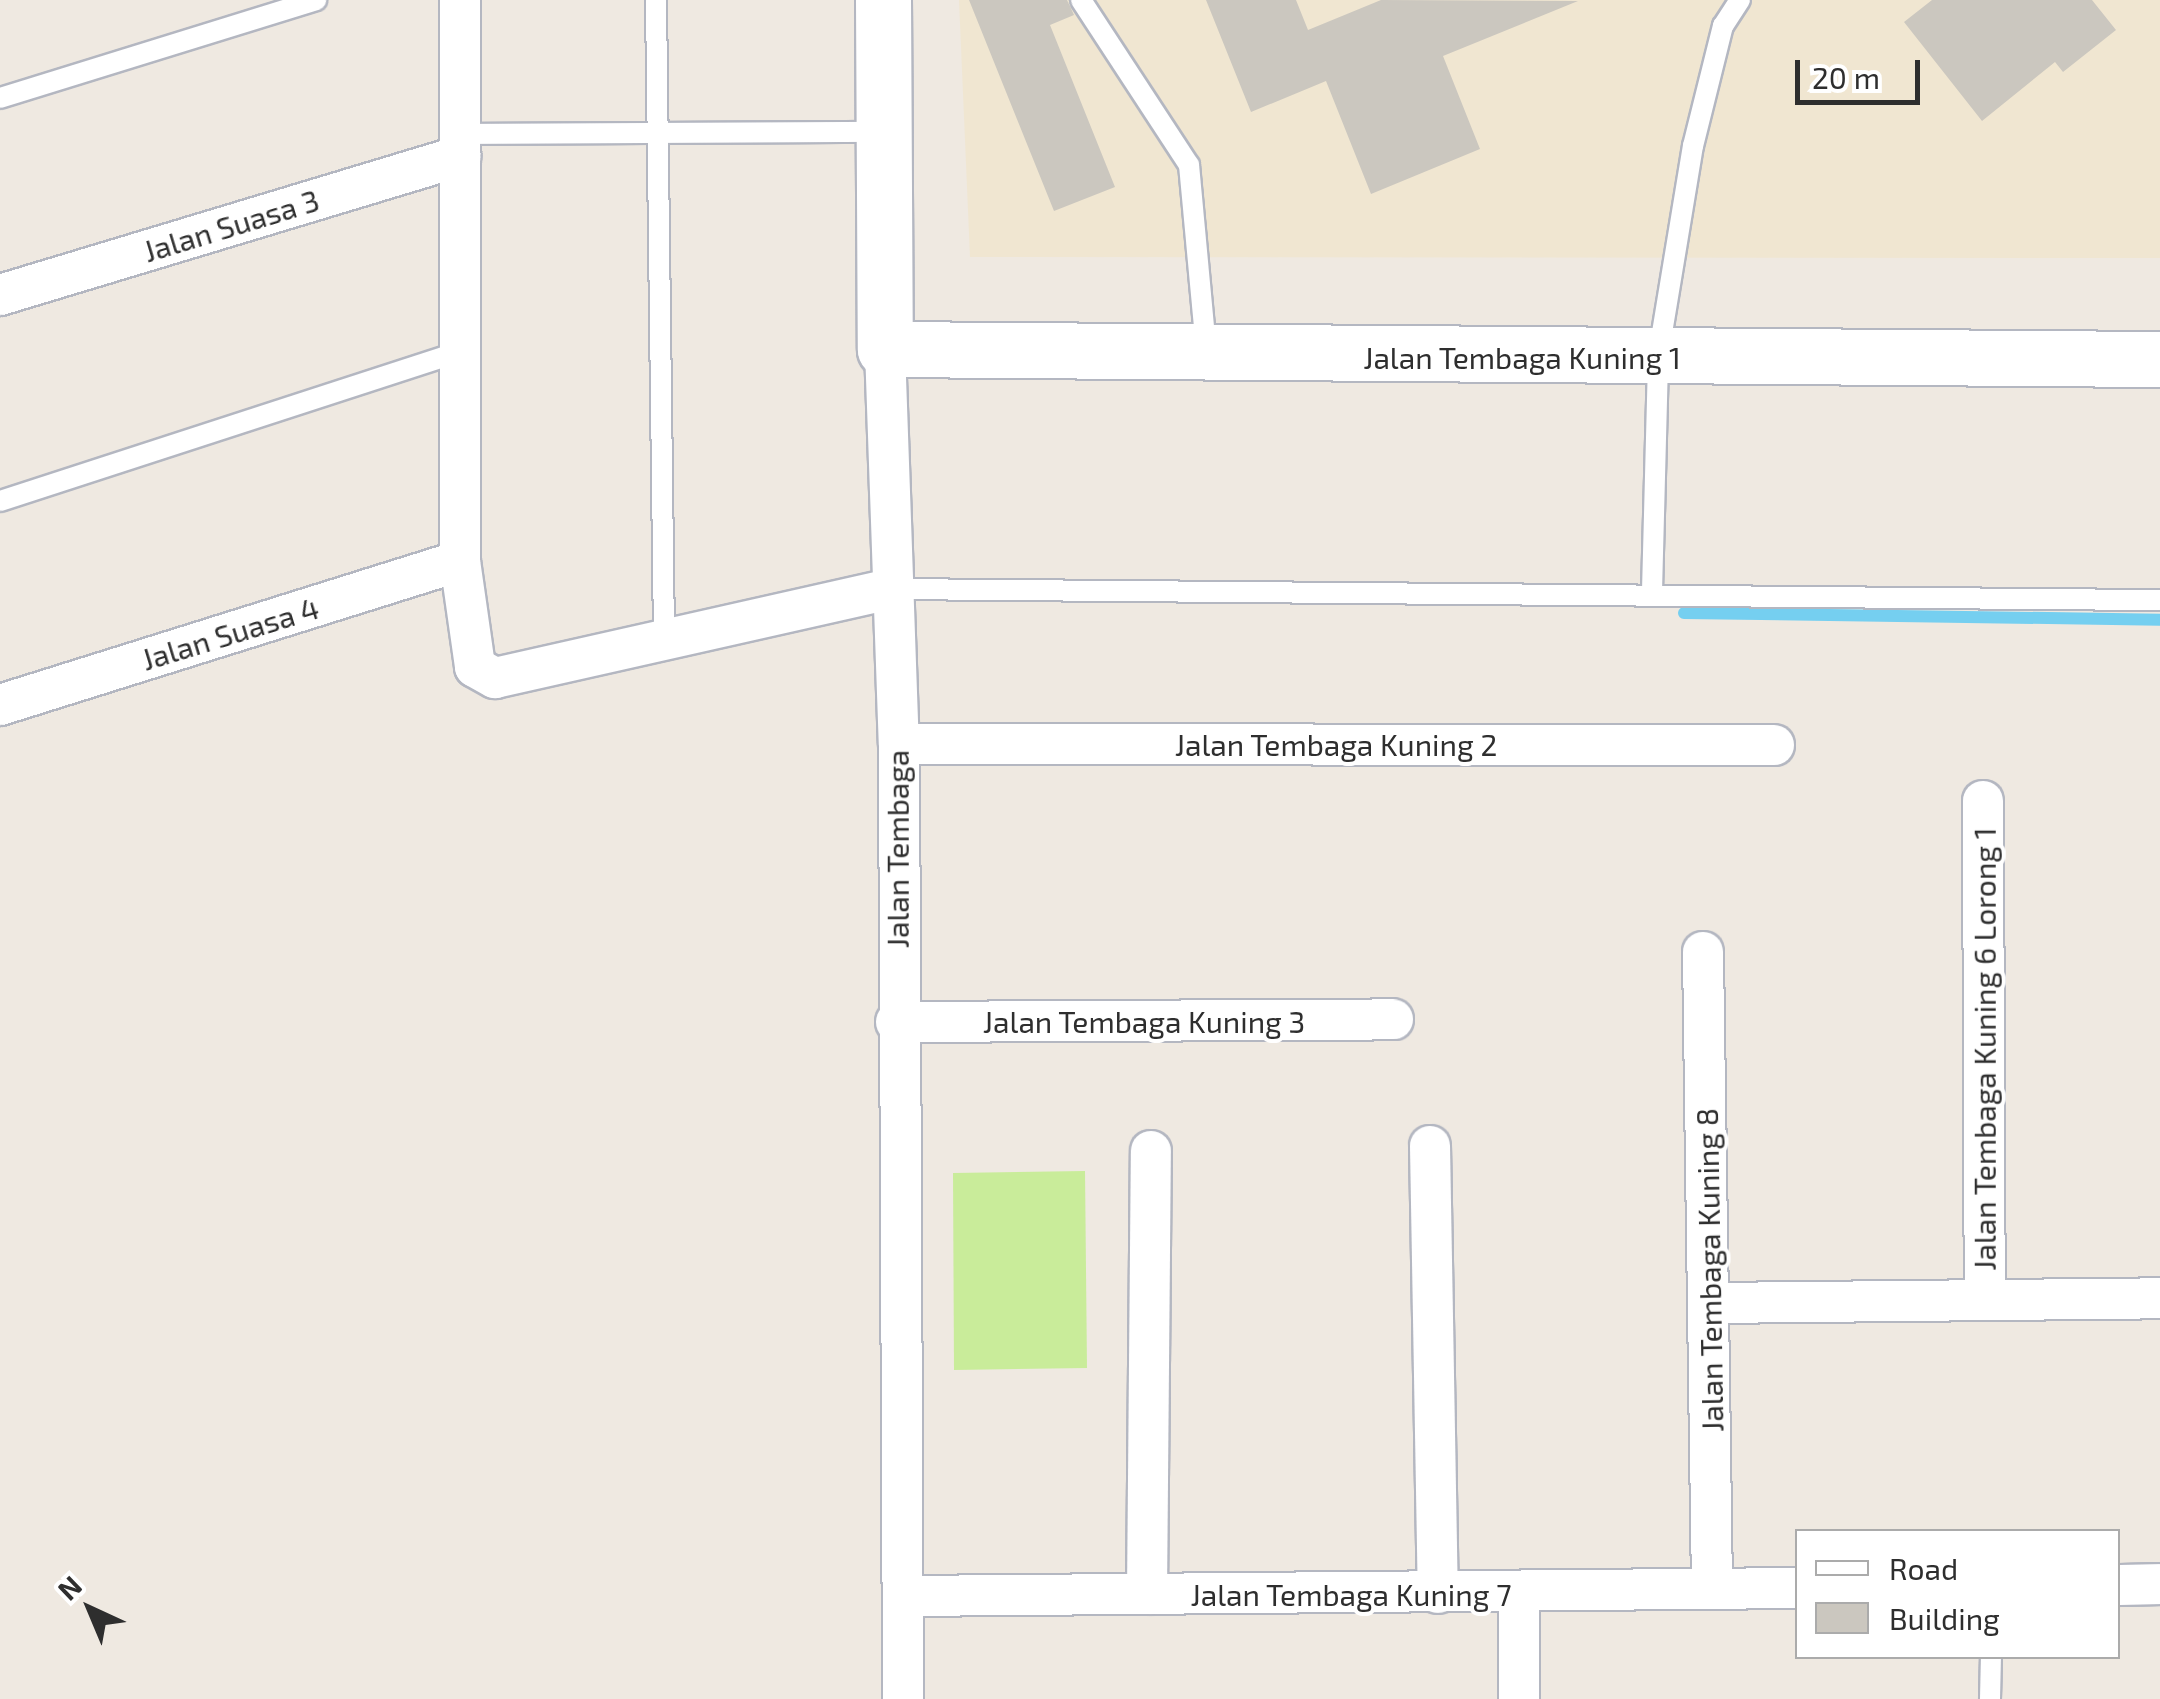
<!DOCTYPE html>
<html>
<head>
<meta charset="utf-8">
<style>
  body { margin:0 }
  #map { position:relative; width:2160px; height:1699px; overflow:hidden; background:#efe9e1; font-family:"Exo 2",sans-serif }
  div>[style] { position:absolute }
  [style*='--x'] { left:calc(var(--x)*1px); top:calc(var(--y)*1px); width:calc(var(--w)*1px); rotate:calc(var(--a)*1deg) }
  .education>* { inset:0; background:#f0e6d1 }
  .pitch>* { inset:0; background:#c9ec9a }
  .stream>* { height:12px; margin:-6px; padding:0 6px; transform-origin:6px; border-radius:6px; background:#75cff0 }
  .building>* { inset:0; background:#cbc7bf }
  .roads { filter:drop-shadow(2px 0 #b4b7c1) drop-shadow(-2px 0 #b4b7c1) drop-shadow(0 2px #b4b7c1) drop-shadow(0 -2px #b4b7c1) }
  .lane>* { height:20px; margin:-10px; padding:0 10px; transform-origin:10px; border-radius:10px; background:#fff }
  .street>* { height:40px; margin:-20px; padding:0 20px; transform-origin:20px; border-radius:20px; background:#fff }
  .secondary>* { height:55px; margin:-27.5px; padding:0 27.5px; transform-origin:27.5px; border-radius:27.5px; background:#fff }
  span { translate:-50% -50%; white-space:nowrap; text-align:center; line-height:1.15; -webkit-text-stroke:8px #fff; paint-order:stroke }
  .street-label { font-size:30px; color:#2e2e2e }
  .legend { position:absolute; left:1795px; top:1529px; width:325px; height:130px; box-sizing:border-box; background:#fff; border:2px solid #ababab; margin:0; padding:12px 18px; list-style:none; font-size:30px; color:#2e2e2e }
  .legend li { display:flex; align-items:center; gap:20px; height:50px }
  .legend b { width:50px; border:2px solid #ababab }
  .north { position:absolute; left:40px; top:1559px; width:100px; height:100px; -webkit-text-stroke:8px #fff; paint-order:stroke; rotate:316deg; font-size:28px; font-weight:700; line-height:40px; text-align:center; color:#2e2e2e }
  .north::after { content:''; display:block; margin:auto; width:35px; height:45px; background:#2e2e2e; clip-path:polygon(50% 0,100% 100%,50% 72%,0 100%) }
  .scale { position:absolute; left:1795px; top:60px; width:125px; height:45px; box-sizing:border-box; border:5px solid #2e2e2e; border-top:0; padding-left:12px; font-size:30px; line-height:35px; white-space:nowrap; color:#2e2e2e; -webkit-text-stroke:8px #fff; paint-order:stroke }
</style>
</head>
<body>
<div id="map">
  <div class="education">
    <i style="clip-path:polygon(959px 0,2160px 0,2160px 258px,970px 257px)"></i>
  </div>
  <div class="pitch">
    <i style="clip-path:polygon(1085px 1171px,1087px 1368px,954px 1370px,953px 1173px)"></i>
  </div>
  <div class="stream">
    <i style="--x:1684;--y:613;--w:476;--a:0.8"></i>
  </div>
  <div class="building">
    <i style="clip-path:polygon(969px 0,1067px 0,1074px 15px,1050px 25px,1115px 187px,1054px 211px)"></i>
    <i style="clip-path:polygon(1206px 0,1296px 0,1308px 30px,1381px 0,1578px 1px,1443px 56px,1480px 149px,1371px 194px,1326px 81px,1251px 112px)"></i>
    <i style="clip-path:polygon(1932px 0,2092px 0,2116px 30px,2063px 72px,2055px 62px,1982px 121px,1904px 22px)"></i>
  </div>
  <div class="roads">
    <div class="lane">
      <i style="--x:656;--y:0;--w:639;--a:89.28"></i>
      <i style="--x:1081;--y:0;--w:197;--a:56.8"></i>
      <i style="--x:1189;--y:165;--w:186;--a:84.7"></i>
      <i style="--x:0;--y:98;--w:331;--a:-17.2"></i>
      <i style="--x:464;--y:134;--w:418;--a:-0.3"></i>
      <i style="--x:0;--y:501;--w:487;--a:-18"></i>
      <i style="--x:890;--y:589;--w:1270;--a:0.5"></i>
      <i style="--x:1652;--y:591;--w:234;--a:-88.5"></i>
      <i style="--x:1658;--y:357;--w:214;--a:-80.6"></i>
      <i style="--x:1693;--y:146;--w:124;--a:-76"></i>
      <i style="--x:1723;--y:26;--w:31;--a:-57"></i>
      <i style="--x:1990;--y:1699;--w:43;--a:-88.7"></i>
    </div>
    <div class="street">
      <i style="--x:460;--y:0;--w:561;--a:90"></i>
      <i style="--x:460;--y:561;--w:107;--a:81.9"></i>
      <i style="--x:475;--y:667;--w:23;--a:29"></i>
      <i style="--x:495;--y:678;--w:405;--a:-12.7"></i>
      <i style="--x:0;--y:295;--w:481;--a:-16.8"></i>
      <i style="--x:885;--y:349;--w:395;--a:88"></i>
      <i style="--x:899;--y:744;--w:955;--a:89.76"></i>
      <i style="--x:0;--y:705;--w:482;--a:-17.4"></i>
      <i style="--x:899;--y:744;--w:875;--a:0.07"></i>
      <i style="--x:1983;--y:801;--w:495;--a:89.8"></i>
      <i style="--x:1703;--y:952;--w:637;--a:89.19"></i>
      <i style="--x:896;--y:1022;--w:497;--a:-0.3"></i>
      <i style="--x:1430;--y:1146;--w:447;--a:89"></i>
      <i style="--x:1711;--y:1303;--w:449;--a:-0.6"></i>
      <i style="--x:2118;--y:1585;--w:42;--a:-1.4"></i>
      <i style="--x:1519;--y:1593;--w:106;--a:90"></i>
      <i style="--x:1147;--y:1594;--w:443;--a:-89.5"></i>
      <i style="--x:904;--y:1596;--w:894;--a:-0.51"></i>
    </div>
    <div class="secondary">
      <i style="--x:883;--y:0;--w:349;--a:89.7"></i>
      <i style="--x:885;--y:349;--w:1275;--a:0.45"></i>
    </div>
  </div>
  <div class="street-label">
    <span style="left:231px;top:225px;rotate:-17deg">Jalan Suasa 3</span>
    <span style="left:1522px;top:357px">Jalan Tembaga Kuning 1</span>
    <span style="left:230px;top:633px;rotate:-17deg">Jalan Suasa 4</span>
    <span style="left:1336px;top:744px">Jalan Tembaga Kuning 2</span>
    <span style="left:897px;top:849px;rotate:-90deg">Jalan Tembaga</span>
    <span style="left:1144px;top:1021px">Jalan Tembaga Kuning 3</span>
    <span style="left:1984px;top:1049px;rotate:-90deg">Jalan Tembaga Kuning 6 Lorong 1</span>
    <span style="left:1709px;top:1270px;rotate:-91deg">Jalan Tembaga Kuning 8</span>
    <span style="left:1351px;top:1594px">Jalan Tembaga Kuning 7</span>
  </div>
  <ul class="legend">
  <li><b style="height:12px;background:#fff"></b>Road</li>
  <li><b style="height:28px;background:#cbc7bf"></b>Building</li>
  </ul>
  <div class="north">N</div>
  <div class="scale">20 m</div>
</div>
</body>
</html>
